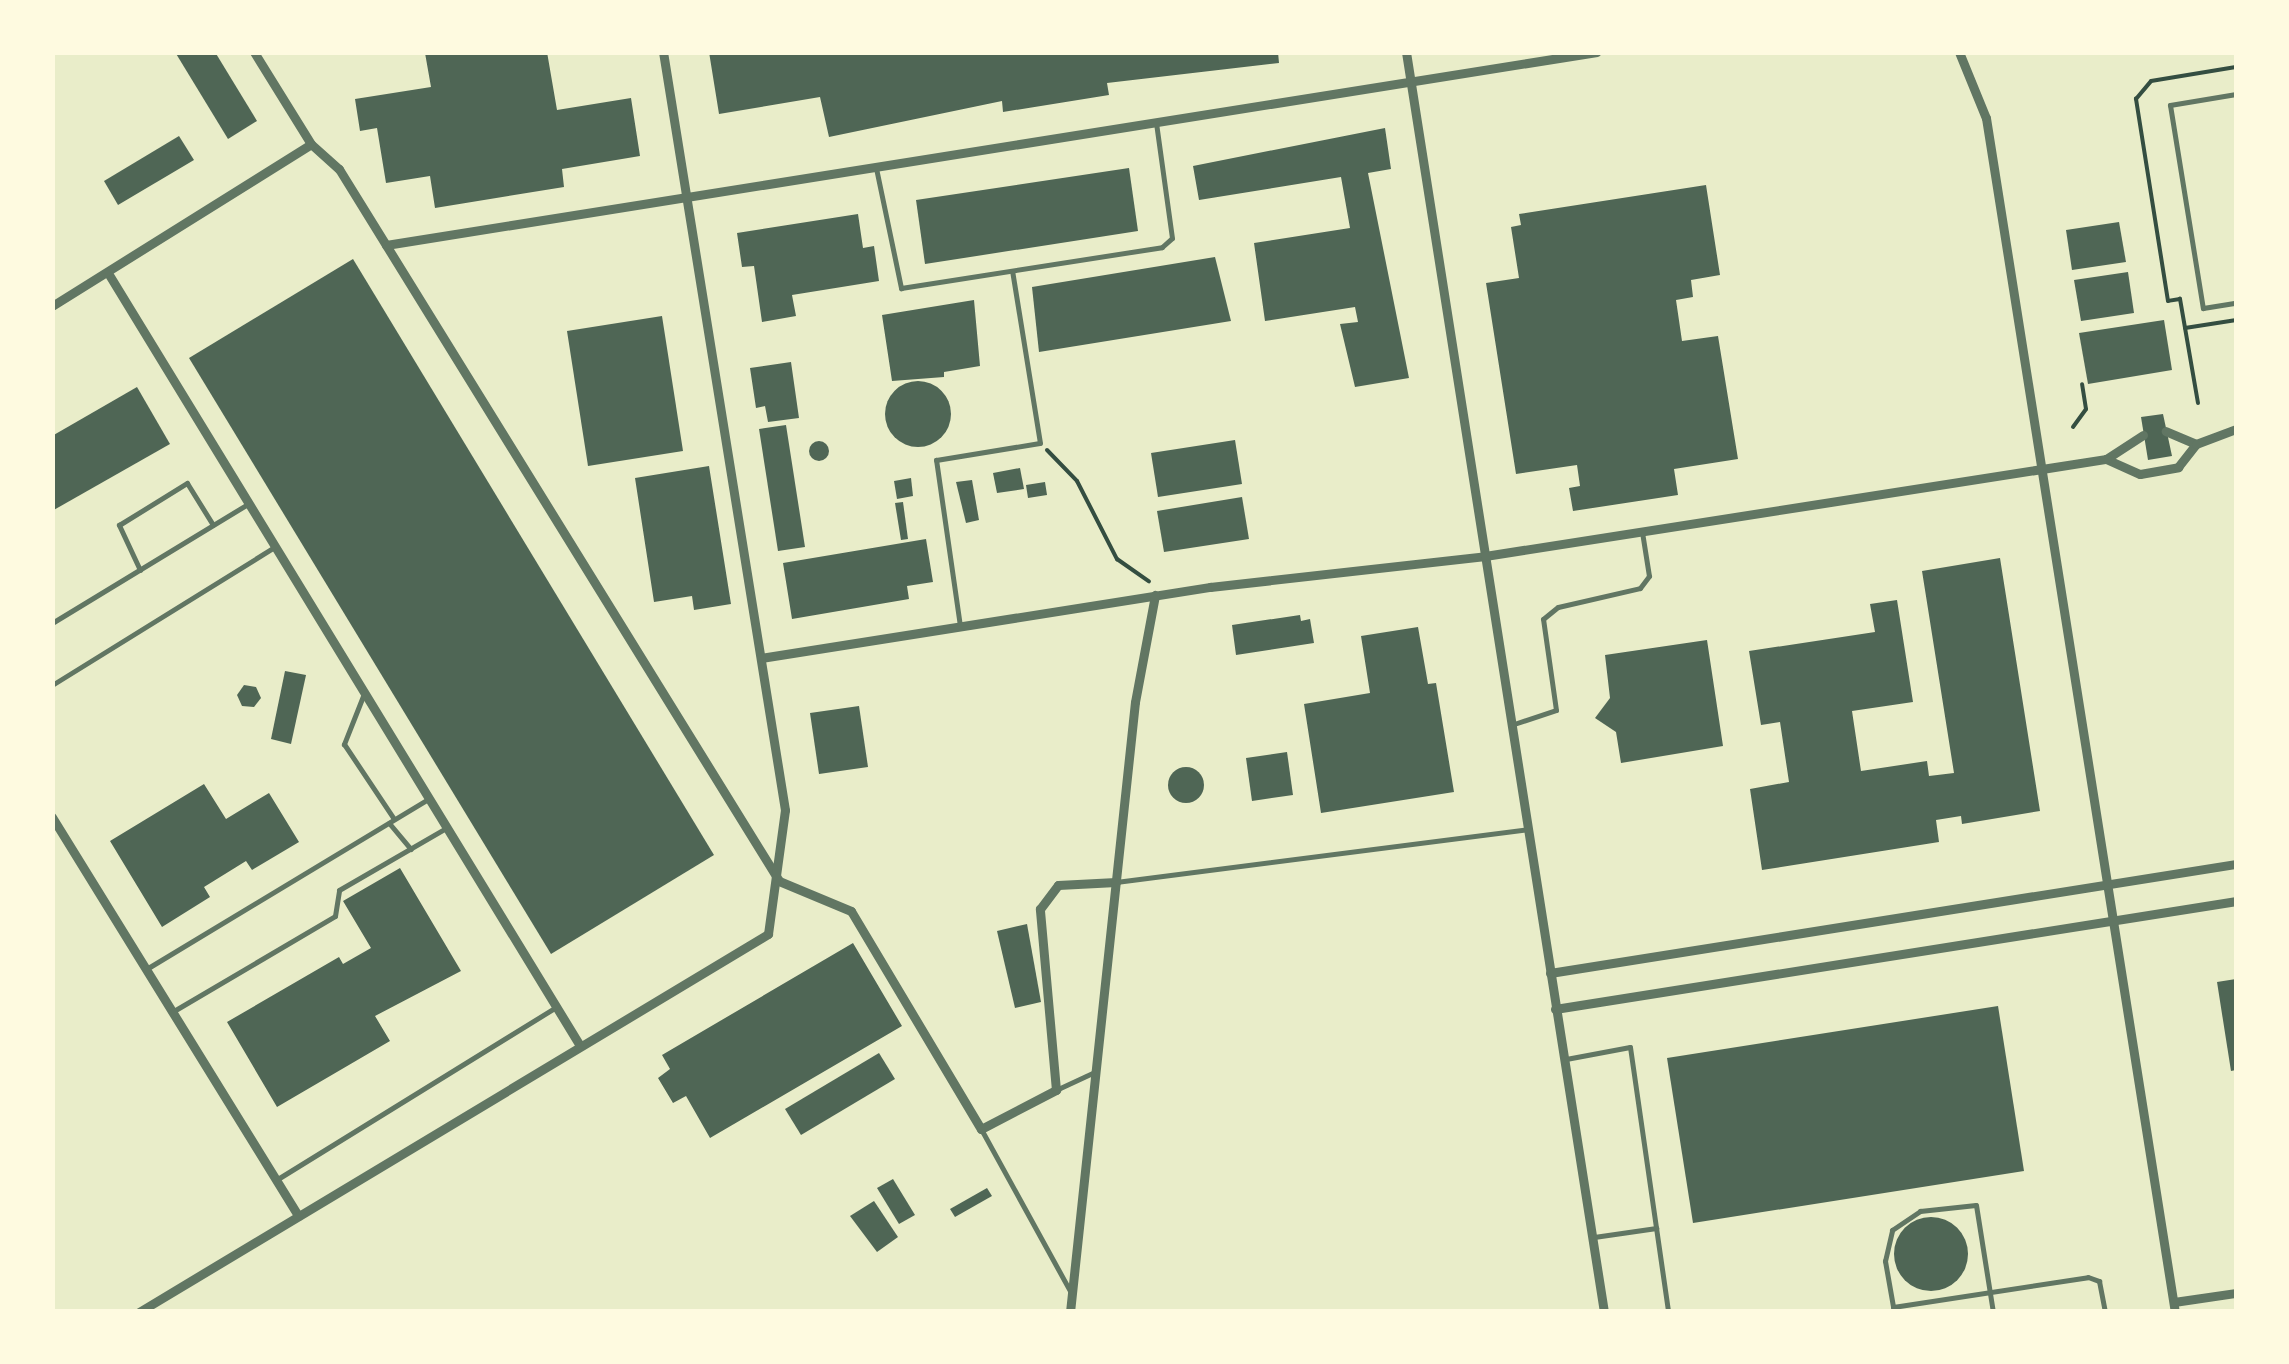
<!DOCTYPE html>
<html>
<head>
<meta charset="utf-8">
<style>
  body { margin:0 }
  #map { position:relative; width:2289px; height:1364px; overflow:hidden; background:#e9edc9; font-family:Signika,sans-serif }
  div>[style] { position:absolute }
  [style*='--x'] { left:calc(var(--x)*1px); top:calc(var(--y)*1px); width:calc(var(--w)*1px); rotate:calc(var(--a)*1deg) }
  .building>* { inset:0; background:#4f6655 }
  .round { border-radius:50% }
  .path>* { height:4px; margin:-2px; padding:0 2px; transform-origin:2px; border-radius:2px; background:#344e41 }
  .service>* { height:5px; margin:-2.5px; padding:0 2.5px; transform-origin:2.5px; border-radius:2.5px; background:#617663 }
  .minor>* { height:9px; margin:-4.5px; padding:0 4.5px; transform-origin:4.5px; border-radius:4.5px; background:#617663 }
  span { translate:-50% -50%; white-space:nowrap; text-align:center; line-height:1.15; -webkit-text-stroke:10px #fefae0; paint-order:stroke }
  .frame { position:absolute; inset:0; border:55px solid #fefae0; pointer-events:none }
</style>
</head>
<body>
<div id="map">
  <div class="building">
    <i style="clip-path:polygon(175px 52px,215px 52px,257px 121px,228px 139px)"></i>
    <i style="clip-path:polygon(547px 52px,557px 110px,631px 98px,640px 156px,562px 169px,564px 187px,435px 208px,430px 176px,386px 183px,377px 128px,360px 131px,355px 99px,431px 87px,425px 53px)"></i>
    <i style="clip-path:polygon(709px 52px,1278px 52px,1279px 63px,1107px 83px,1109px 95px,1003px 112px,1002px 101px,829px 137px,820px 97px,719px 114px)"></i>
    <i style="clip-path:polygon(1385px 128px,1391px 169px,1368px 173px,1409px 378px,1355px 387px,1340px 324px,1358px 322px,1355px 307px,1265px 321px,1254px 243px,1350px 228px,1341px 177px,1199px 200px,1193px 166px)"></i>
    <i style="clip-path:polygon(179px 136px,194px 160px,118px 205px,104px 181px)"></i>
    <i style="clip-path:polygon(1129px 168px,1138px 231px,925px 264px,916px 200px)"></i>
    <i style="clip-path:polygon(1706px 185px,1720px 275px,1691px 280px,1693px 297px,1676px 300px,1682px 341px,1718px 336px,1738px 459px,1674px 469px,1678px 495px,1573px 511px,1569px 488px,1580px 486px,1577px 465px,1516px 474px,1486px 283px,1519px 278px,1511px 227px,1521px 225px,1519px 214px)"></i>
    <i style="clip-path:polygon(858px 214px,863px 248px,874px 246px,879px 281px,792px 295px,796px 316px,762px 322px,754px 266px,742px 267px,737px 233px)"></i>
    <i style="clip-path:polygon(2119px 222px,2126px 262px,2072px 270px,2066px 230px)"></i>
    <i style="clip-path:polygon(1215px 257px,1231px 321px,1039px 352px,1032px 287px)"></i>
    <i style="clip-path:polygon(353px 259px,714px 855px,551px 954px,189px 358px)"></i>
    <i style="clip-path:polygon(2128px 272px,2134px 313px,2081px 321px,2074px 280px)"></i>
    <i style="clip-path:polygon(974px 300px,980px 366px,944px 372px,944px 377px,892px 381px,882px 315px)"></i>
    <i style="clip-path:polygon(662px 316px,683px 451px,588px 466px,567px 331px)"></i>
    <i style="clip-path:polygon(2164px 320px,2172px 370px,2088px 384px,2079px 333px)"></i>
    <i style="clip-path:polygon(791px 362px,799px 418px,768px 422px,765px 406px,756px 408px,750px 368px)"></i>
    <i class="round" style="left:885px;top:381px;width:66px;height:66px"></i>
    <i style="clip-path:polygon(137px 387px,170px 444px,52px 511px,52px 436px)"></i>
    <i style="clip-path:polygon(2163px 414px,2172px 456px,2148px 460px,2141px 417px)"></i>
    <i style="clip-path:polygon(786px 425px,805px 547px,778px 551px,759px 429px)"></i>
    <i style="clip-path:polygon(1235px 440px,1242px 484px,1158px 497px,1151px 453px)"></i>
    <i class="round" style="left:809px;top:441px;width:20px;height:20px"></i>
    <i style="clip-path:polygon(709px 466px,731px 604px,694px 610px,692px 596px,654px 602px,635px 478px)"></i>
    <i style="clip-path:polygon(1020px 468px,1024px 489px,997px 493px,993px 473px)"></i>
    <i style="clip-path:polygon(911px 478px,913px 496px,897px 499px,894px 481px)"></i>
    <i style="clip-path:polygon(972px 480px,979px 520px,966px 523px,956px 482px)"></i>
    <i style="clip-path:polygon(1045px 482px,1047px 495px,1028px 498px,1026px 485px)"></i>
    <i style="clip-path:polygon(1242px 497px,1249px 539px,1164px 552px,1157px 511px)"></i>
    <i style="clip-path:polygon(903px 502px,908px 539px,901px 540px,895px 503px)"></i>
    <i style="clip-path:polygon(926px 539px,933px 582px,907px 586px,909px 599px,792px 619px,783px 563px)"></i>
    <i style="clip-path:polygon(2000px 558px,2040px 811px,1962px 824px,1961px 816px,1936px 820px,1939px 842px,1762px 870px,1750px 789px,1789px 782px,1780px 722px,1761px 725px,1749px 651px,1875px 632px,1870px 604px,1897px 600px,1913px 702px,1852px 711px,1861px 771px,1927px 761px,1929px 776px,1954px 773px,1922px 571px)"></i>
    <i style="clip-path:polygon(1300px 615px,1301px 621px,1310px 619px,1314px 643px,1236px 655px,1232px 625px)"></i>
    <i style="clip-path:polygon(1418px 627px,1428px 684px,1436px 683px,1454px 792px,1321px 813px,1304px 704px,1370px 693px,1361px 636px)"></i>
    <i style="clip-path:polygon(1707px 640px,1723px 746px,1621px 763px,1616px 732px,1595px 718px,1610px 698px,1605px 655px)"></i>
    <i style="clip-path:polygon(285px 671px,306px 675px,291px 744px,271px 739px)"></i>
    <i style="clip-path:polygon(244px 685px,256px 687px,261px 698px,254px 707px,242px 706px,237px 695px)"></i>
    <i style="clip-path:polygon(859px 706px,868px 767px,819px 774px,810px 713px)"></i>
    <i style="clip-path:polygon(1287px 752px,1293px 795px,1252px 801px,1246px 758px)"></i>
    <i class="round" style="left:1168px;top:767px;width:36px;height:36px"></i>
    <i style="clip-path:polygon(204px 784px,226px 819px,269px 793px,299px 842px,252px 870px,246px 861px,204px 887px,210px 897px,162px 927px,110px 841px)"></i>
    <i style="clip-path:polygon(400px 868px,461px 971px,375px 1016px,390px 1041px,277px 1107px,227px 1022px,339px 957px,343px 964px,371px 948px,343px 901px)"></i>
    <i style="clip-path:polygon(1027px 924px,1041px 1002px,1015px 1008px,997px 931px)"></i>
    <i style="clip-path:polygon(853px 943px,902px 1026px,710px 1138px,686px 1096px,673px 1103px,658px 1078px,670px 1069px,662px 1055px)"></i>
    <i style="clip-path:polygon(2236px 979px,2236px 1070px,2231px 1071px,2217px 982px)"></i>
    <i style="clip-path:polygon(1998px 1006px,2024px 1171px,1693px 1223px,1667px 1058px)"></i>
    <i style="clip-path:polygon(879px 1053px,895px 1079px,801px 1135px,785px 1109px)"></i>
    <i style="clip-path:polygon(893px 1179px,915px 1215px,899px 1224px,877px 1188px)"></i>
    <i style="clip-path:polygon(987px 1188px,992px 1196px,955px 1217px,950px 1209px)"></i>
    <i style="clip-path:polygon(874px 1201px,898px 1237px,877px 1252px,850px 1216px)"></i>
    <i class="round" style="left:1894px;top:1217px;width:74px;height:74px"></i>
  </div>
  <div class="path">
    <i style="--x:2185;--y:328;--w:52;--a:-8.9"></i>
    <i style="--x:2198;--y:403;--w:106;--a:-99.8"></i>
    <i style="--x:2180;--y:299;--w:12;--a:171"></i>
    <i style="--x:2168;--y:301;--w:205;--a:-99"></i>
    <i style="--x:2136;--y:99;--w:23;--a:-50"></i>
    <i style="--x:2151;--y:81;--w:86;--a:-9.4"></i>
    <i style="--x:2073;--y:427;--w:22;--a:-54"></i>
    <i style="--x:2086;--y:409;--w:25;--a:-99"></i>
    <i style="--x:1047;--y:450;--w:43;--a:45.9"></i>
    <i style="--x:1077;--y:481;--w:88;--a:62.9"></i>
    <i style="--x:1117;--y:559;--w:39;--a:35"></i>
  </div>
  <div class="service">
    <i style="--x:2236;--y:94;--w:67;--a:170.5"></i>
    <i style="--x:2170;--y:105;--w:206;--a:80.8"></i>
    <i style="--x:2203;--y:308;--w:33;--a:-9"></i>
    <i style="--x:876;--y:168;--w:123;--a:78.2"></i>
    <i style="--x:901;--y:288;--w:264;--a:-8.9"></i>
    <i style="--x:1162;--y:247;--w:13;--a:-42"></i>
    <i style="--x:1172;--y:238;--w:117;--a:-97.9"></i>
    <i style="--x:140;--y:570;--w:50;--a:-115"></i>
    <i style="--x:119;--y:525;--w:80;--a:-31.7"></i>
    <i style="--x:187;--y:483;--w:49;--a:58.2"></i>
    <i style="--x:52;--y:623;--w:227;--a:-31.3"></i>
    <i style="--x:960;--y:626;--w:168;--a:-98.2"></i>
    <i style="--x:936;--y:460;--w:105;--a:-9.3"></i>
    <i style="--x:1040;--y:443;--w:174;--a:-99.2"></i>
    <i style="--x:52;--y:685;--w:260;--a:-31.8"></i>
    <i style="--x:363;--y:696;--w:52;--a:111.6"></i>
    <i style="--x:344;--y:744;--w:90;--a:56.3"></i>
    <i style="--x:1514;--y:724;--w:44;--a:-18.4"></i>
    <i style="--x:1556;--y:710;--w:92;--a:-98.1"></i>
    <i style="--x:1543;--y:619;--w:19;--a:-39"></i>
    <i style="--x:1558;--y:607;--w:84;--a:-13"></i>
    <i style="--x:1640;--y:588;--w:15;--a:-53"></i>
    <i style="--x:1649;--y:576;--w:45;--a:-99"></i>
    <i style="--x:389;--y:823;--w:34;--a:50"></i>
    <i style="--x:1116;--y:882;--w:415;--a:-7.3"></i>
    <i style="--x:148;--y:968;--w:327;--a:-31.1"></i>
    <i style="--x:172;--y:1012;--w:189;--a:-30.5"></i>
    <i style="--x:335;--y:916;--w:26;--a:-81"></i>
    <i style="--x:339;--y:890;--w:124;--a:-30.1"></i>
    <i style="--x:1566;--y:1059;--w:65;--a:-10.6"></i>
    <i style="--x:1630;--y:1047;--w:268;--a:81.8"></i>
    <i style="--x:1058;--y:1089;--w:38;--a:-25"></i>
    <i style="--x:981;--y:1129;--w:187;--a:61.2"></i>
    <i style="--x:276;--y:1180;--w:329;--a:-31.7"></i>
    <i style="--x:1594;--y:1237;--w:63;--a:-8.3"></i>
    <i style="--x:1893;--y:1307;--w:197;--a:-8.7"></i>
    <i style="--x:2088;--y:1277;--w:12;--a:20"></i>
    <i style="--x:2099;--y:1281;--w:32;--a:79"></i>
    <i style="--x:1894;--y:1312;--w:52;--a:-100"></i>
    <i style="--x:1885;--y:1261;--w:32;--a:-77"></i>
    <i style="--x:1892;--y:1230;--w:34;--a:-34"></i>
    <i style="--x:1920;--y:1211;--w:56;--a:-6.1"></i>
    <i style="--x:1976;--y:1205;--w:108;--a:81"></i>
  </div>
  <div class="minor">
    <i style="--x:254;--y:52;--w:108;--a:58.2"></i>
    <i style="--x:311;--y:144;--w:38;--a:42"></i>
    <i style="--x:339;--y:169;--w:837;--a:58.28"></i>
    <i style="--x:779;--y:881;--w:78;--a:22.6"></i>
    <i style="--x:851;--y:911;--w:254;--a:59.2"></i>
    <i style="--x:981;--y:1129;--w:85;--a:-27.5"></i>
    <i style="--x:1056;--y:1090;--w:182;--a:-95.1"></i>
    <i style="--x:1040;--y:909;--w:30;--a:-53"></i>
    <i style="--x:1058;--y:885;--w:58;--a:-3"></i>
    <i style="--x:1406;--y:52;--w:1275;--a:81.07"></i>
    <i style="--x:1959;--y:52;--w:71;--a:67.8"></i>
    <i style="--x:1986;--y:118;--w:1209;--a:81.01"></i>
    <i style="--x:386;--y:245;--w:1226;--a:-9.06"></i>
    <i style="--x:108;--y:273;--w:903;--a:58.58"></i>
    <i style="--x:52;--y:306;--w:305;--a:-32"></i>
    <i style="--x:2143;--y:435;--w:44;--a:147"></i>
    <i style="--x:2106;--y:459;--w:37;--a:24"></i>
    <i style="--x:2140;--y:474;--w:39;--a:-10"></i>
    <i style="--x:2178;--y:467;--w:29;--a:-52"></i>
    <i style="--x:2196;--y:444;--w:33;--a:-157"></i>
    <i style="--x:2196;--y:444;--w:43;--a:-20.6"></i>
    <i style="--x:761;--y:658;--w:455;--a:-9"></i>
    <i style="--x:1210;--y:587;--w:277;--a:-6.4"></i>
    <i style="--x:1485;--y:556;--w:629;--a:-8.88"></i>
    <i style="--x:52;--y:817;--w:469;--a:58.3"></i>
    <i style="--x:1550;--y:973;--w:695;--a:-9.03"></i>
    <i style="--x:1555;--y:1009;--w:690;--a:-9.01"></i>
    <i style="--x:2174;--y:1302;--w:63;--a:-8.3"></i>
    <i style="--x:139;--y:1312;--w:734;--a:-31"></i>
    <i style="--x:768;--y:934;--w:125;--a:-82.2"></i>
    <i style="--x:785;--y:810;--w:768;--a:-99.14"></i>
    <i style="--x:1070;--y:1312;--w:613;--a:-83.92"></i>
    <i style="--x:1135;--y:702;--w:109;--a:-79.4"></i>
  </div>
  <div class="frame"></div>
</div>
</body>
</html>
